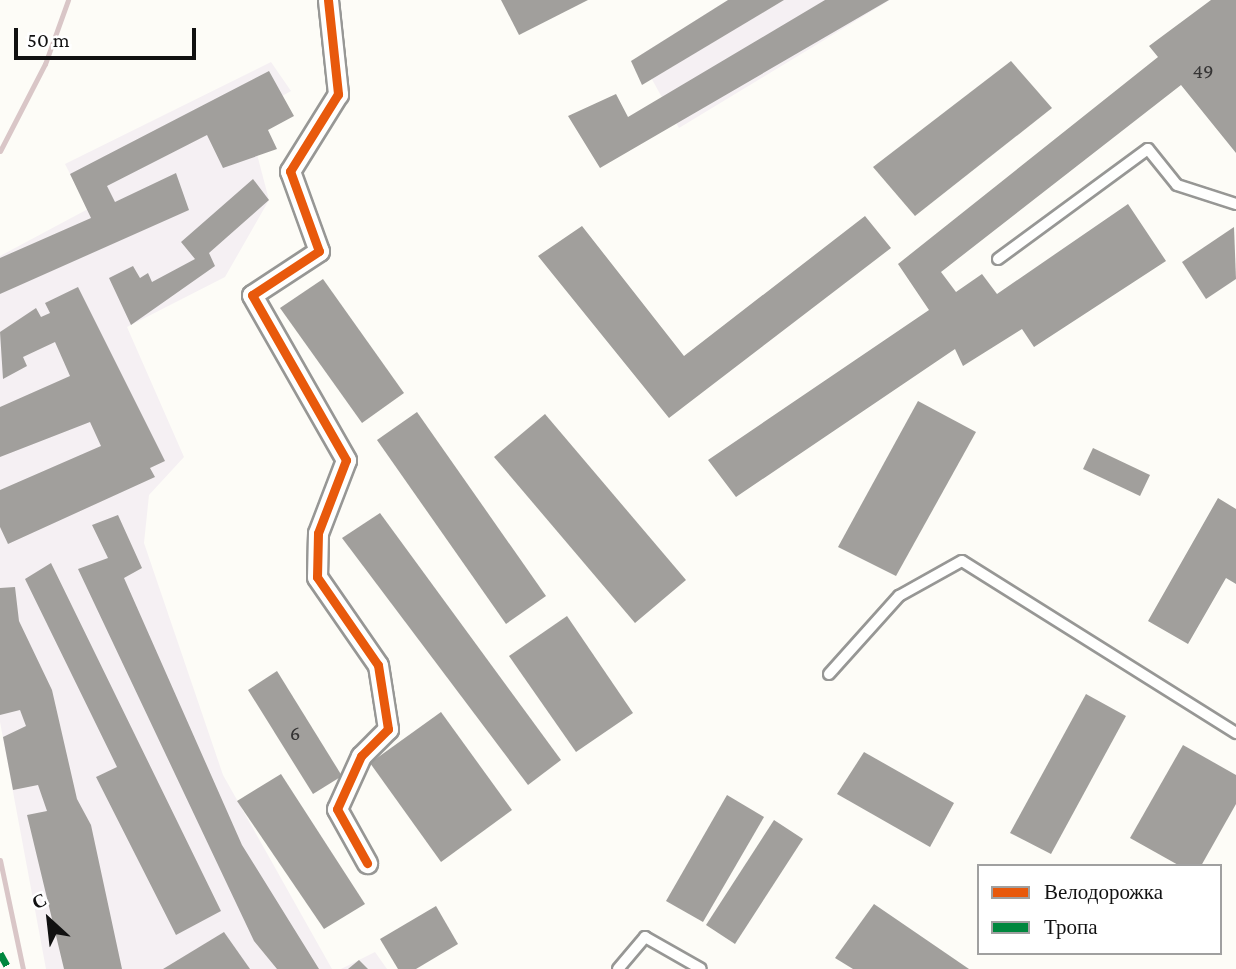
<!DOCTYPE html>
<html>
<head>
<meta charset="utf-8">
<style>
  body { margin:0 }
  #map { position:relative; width:1236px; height:969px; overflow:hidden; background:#fdfcf7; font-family:"Crimson Pro",serif }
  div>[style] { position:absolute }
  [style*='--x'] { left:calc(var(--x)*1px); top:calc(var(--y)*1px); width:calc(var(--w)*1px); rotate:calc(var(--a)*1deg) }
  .industrial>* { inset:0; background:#f5f0f3 }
  .building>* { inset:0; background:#a19f9c }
  .roads { filter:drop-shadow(2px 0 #979795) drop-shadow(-2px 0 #979795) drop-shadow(0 2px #979795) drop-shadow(0 -2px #979795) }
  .lane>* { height:10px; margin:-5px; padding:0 5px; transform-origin:5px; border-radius:5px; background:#fffffe }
  .street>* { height:19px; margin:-9.5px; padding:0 9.5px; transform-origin:9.5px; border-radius:9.5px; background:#fffffe }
  .rail>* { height:5px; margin:-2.5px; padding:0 2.5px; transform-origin:2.5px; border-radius:2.5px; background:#d9c6c7 }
  .quiet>* { height:7px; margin-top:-3.5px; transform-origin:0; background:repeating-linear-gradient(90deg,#00873e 0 14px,transparent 0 21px) }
  .cycleway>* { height:9px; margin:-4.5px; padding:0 4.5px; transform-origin:4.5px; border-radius:4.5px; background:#e8590c }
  span { translate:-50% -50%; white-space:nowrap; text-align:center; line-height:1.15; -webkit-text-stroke:7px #fff; paint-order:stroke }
  .number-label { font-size:21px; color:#353434 }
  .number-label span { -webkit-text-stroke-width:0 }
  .legend { position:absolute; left:977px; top:864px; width:245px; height:91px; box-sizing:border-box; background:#fff; border:2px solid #a0a0a0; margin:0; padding:9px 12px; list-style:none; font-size:21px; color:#111 }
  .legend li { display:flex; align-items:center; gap:14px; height:35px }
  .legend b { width:35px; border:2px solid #a0a0a0 }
  .north { position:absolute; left:14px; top:885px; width:70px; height:70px; -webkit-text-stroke:5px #fff; paint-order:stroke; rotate:333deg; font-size:19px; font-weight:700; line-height:28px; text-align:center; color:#111 }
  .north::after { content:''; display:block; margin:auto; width:24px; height:32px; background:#111; clip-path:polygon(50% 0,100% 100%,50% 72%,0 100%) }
  .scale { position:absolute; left:14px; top:28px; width:182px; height:32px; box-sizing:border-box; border:4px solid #111; border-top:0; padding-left:9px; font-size:21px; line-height:24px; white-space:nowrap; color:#111; -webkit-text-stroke:5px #fff; paint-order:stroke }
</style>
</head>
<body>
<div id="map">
  <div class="industrial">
    <i style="clip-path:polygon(728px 0,890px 0,679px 128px,639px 56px)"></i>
    <i style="clip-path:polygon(271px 62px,291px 91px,247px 116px,269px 200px,225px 277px,127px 327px,184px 457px,149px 495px,144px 543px,223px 775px,332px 969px,46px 969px,0 722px,0 256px,88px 209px,65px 164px)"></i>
    <i style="clip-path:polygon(375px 952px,387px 969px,341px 969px)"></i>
  </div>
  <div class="building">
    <i style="clip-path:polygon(501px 0,588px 0,519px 35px)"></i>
    <i style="clip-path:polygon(728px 0,784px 0,642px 85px,631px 61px)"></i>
    <i style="clip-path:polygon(825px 0,889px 0,600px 168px,568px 116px,616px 94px,628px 117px)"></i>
    <i style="clip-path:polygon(1211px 0,1236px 0,1236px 153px,1181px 85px,941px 272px,956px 292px,982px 274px,997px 294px,1128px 204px,1166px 261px,1034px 347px,1022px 329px,963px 366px,955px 349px,736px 497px,708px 460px,929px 310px,898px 264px,1158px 57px,1149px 46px)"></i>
    <i style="clip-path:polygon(1011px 61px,1052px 108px,915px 216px,873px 167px)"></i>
    <i style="clip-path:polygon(269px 71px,294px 116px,268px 130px,277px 149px,223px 168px,207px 135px,107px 186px,115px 202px,176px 173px,189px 210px,0 294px,0 258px,91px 218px,70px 174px)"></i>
    <i style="clip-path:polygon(253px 179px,269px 200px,209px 253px,215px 266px,131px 325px,109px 278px,133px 266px,140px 278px,148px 273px,152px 282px,195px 259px,181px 242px)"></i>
    <i style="clip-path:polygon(865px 216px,891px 248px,669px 418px,538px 256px,582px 226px,684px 356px)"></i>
    <i style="clip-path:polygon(1234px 227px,1236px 279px,1206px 299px,1182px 262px)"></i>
    <i style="clip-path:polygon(323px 279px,404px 393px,362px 423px,280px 308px)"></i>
    <i style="clip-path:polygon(78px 287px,165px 461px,150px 468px,155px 477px,8px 544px,0 527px,0 490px,101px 446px,90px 422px,0 457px,0 407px,70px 376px,55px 342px,23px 357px,27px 366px,3px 379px,0 332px,36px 308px,41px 317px,50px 313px,45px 303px)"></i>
    <i style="clip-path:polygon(918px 401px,976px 432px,896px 576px,838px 547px)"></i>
    <i style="clip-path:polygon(417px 412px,546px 596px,506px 624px,377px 440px)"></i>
    <i style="clip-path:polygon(545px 414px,686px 580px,635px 623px,494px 457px)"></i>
    <i style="clip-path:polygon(1093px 448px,1150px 475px,1140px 496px,1083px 469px)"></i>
    <i style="clip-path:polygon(1218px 498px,1236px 509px,1236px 584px,1226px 578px,1188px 644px,1148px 621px)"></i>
    <i style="clip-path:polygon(380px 513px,561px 760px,528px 785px,342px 538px)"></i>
    <i style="clip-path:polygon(118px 515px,142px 568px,124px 578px,242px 845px,319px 969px,277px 969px,254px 941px,78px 569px,108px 558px,92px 525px)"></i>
    <i style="clip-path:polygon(51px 563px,221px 911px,176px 935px,96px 777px,117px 767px,25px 579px)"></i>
    <i style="clip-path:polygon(15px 587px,19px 621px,52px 690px,77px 799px,91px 825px,122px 969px,64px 969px,27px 815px,47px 811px,38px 785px,13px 790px,3px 737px,26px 726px,20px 710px,0 715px,0 588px)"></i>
    <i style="clip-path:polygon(567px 616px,633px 713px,576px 752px,509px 656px)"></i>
    <i style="clip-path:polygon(277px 671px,342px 776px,313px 794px,248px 690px)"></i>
    <i style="clip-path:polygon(1086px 694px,1126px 716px,1051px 854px,1010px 833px)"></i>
    <i style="clip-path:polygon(441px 712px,512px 810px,441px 862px,370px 763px)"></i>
    <i style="clip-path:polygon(1183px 745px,1236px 775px,1236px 804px,1201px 866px,1180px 866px,1130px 838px)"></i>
    <i style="clip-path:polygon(864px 752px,954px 803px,930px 847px,837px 794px)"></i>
    <i style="clip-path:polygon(281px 774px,365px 904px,324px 929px,237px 801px)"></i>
    <i style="clip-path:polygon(727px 795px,764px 817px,703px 922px,666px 901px)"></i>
    <i style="clip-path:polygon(774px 820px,803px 839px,735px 944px,706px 925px)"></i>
    <i style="clip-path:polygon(874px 904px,969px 969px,853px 969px,835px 958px)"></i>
    <i style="clip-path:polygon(436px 906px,458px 944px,416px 969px,398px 969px,380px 939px)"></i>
    <i style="clip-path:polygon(224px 932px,250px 969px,163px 969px)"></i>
    <i style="clip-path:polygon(359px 960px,368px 969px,348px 969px)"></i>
  </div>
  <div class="roads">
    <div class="lane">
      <i style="--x:998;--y:259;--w:186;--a:-36.3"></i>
      <i style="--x:1148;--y:149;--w:46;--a:51.1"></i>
      <i style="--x:1177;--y:185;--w:62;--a:17.9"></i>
      <i style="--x:829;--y:674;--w:105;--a:-48.1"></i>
      <i style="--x:899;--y:596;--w:72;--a:-29.1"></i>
      <i style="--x:962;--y:561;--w:324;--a:32.1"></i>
      <i style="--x:618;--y:969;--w:42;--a:-49.8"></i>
      <i style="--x:645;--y:937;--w:64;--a:29.7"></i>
    </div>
    <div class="street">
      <i style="--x:328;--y:0;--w:95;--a:83.9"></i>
      <i style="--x:338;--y:94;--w:91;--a:121.9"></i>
      <i style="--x:290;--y:171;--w:85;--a:70.1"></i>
      <i style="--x:319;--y:251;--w:80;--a:146.7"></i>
      <i style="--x:252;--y:295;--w:190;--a:60.3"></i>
      <i style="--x:346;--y:460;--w:78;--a:111"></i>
      <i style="--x:318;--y:533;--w:44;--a:91.3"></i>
      <i style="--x:317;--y:577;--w:107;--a:55.3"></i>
      <i style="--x:378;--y:665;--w:65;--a:81.1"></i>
      <i style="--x:388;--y:729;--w:38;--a:135"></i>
      <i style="--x:361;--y:756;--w:58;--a:114.4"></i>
      <i style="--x:337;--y:809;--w:62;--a:60.9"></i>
    </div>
  </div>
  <div class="rail">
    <i style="--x:0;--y:151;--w:98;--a:-62.7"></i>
    <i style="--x:45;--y:64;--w:68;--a:-70.2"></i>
    <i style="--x:0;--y:860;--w:111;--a:78.1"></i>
  </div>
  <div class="quiet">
    <i style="--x:0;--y:953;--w:18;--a:61"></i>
  </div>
  <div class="cycleway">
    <i style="--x:328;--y:0;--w:95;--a:83.9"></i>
    <i style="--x:338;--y:94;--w:91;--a:121.9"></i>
    <i style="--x:290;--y:171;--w:85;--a:70.1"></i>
    <i style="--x:319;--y:251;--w:80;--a:146.7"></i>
    <i style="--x:252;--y:295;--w:190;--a:60.3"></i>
    <i style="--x:346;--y:460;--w:78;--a:111"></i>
    <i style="--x:318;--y:533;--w:44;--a:91.3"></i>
    <i style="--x:317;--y:577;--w:107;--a:55.3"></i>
    <i style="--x:378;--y:665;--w:65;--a:81.1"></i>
    <i style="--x:388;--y:729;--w:38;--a:135"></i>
    <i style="--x:361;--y:756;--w:58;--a:114.4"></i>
    <i style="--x:337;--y:809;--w:62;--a:60.9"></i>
  </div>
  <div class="number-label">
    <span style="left:1203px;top:71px">49</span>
    <span style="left:295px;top:733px">6</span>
  </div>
  <ul class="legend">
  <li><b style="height:9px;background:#e8590c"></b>Велодорожка</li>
  <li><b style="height:9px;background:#00873e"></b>Тропа</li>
  </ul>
  <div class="north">С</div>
  <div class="scale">50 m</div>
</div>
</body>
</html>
